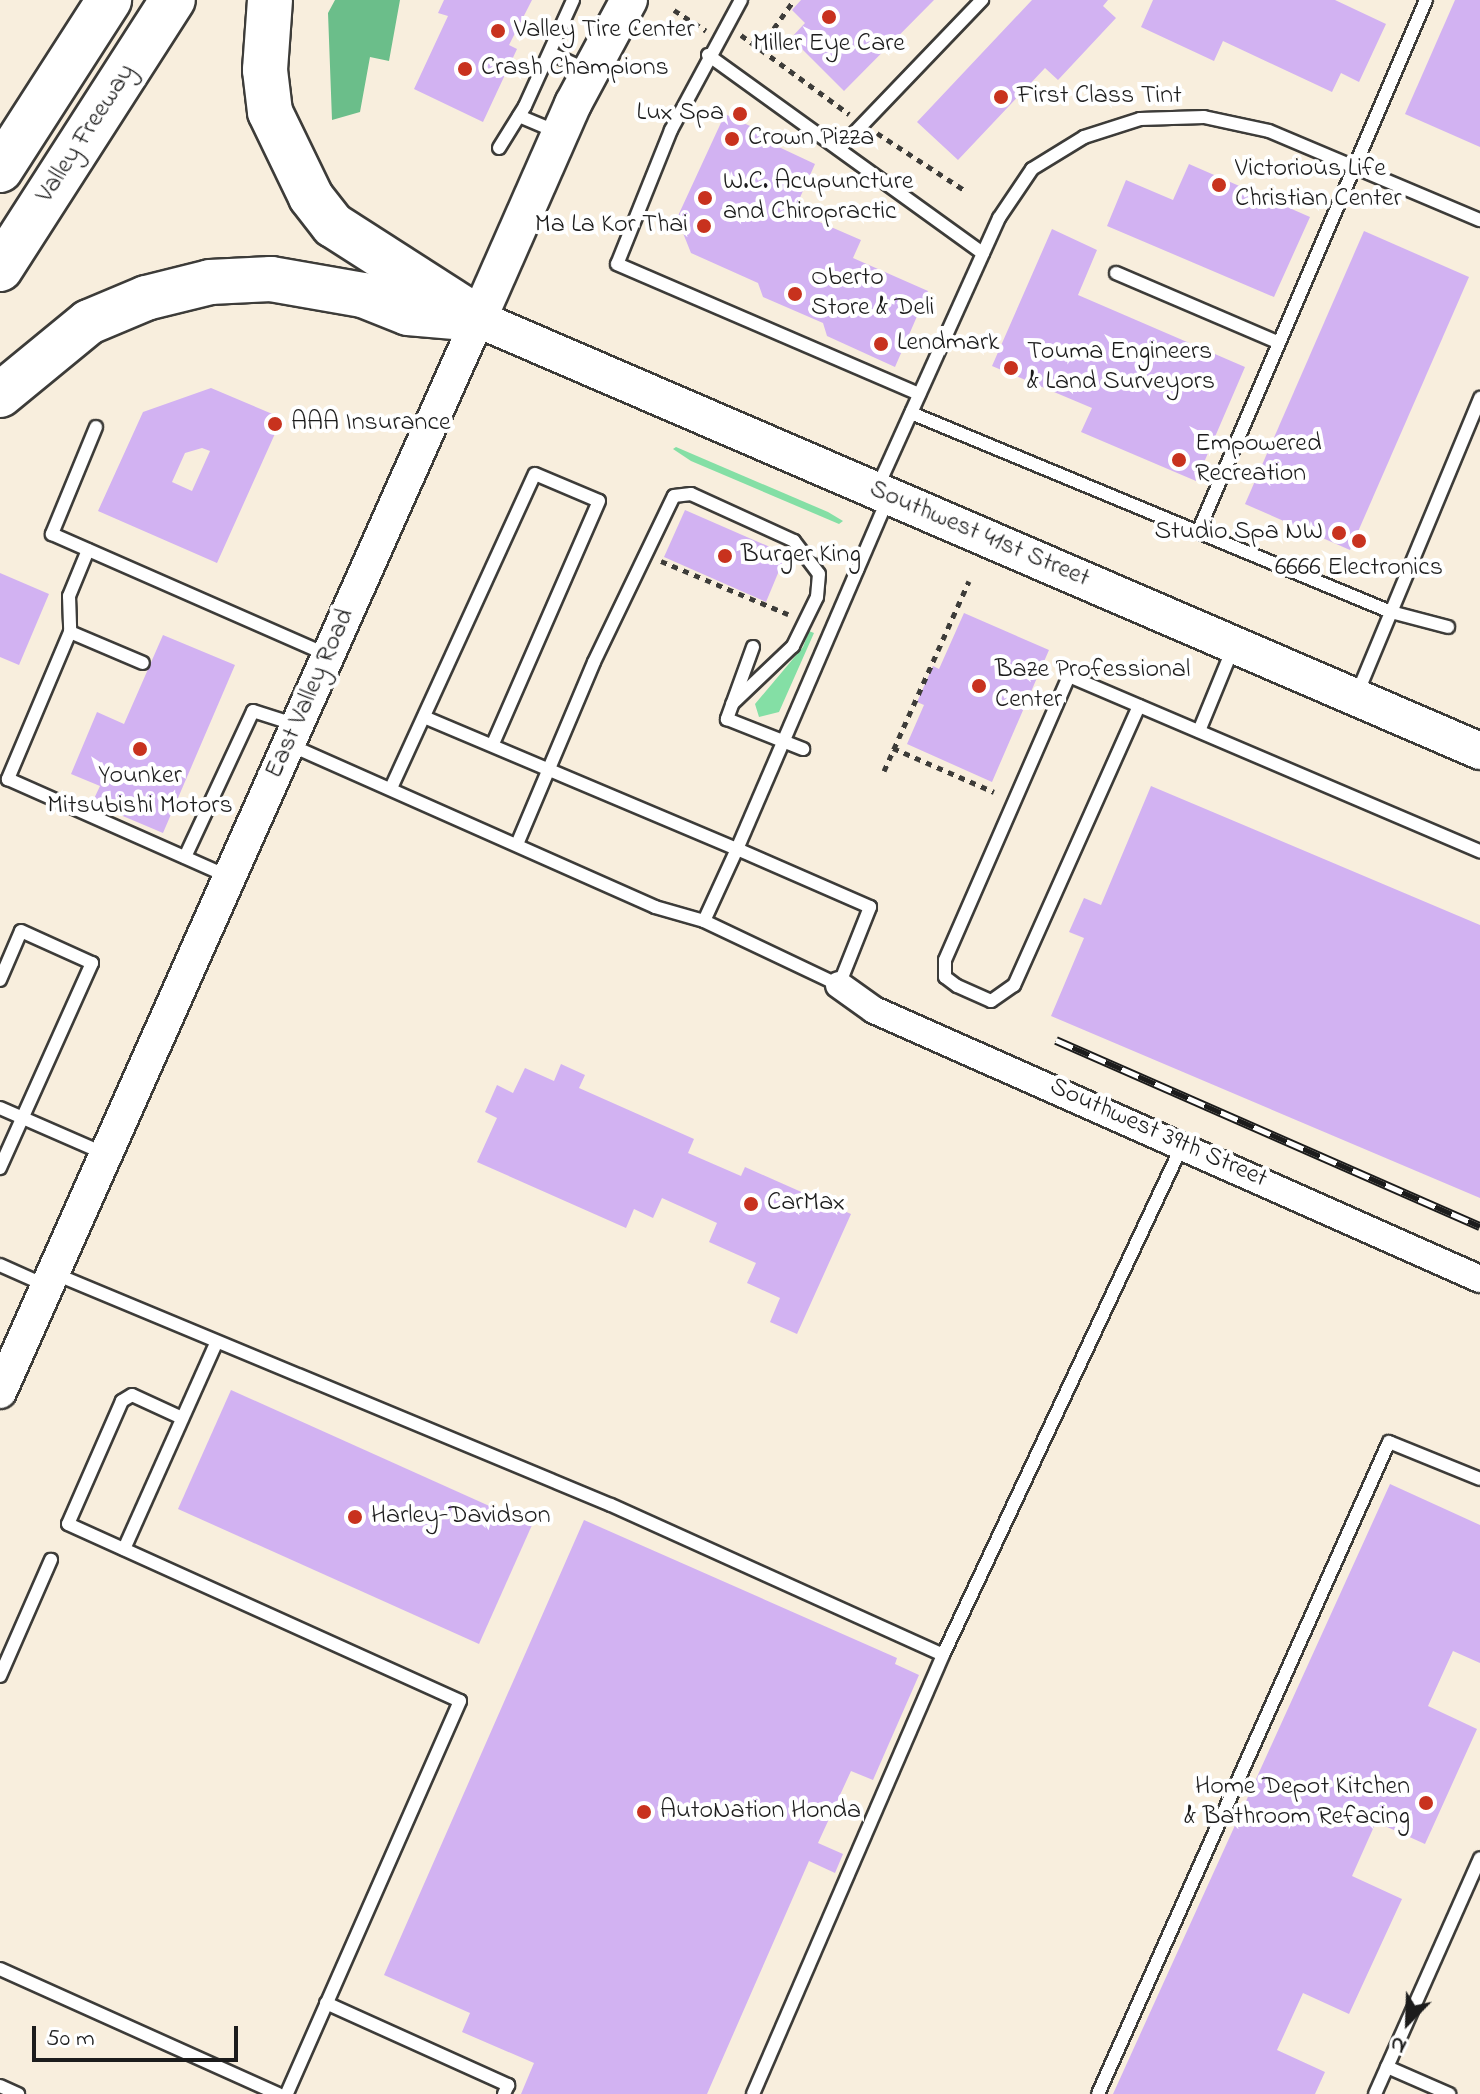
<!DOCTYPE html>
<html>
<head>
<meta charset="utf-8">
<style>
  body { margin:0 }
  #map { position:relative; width:1480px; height:2094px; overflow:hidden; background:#f8eedd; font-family:"Indie Flower",sans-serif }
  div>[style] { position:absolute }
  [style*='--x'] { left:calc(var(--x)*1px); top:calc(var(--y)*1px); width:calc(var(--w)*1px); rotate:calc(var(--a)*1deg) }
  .green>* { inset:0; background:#84dfa5 }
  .forest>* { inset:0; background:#6bbe8a }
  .building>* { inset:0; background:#d2b2f2 }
  .path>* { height:5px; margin-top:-2.5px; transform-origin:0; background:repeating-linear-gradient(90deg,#3d3c39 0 6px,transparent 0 12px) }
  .roads { filter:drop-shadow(2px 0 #3d3c39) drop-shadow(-2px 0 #3d3c39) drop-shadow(0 2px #3d3c39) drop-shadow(0 -2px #3d3c39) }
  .service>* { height:12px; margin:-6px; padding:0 6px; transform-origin:6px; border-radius:6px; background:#fff }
  .minor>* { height:26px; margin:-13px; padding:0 13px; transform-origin:13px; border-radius:13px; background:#fff }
  .tertiary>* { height:32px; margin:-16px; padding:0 16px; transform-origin:16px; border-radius:16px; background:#fff }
  .secondary>* { height:36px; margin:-18px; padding:0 18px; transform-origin:18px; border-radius:18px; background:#fff }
  .motorway>* { height:44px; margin:-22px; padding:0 22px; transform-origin:22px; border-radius:22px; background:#fff }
  .rail>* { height:9px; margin-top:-4.5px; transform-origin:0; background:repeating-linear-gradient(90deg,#fff 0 18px,#1c1c1c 0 36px); box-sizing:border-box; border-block:2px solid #1c1c1c }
  .dots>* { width:22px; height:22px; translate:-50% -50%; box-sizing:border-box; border:4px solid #fff; border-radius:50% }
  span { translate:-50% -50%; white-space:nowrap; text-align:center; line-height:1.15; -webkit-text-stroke:8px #fff; paint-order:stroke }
  .poi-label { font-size:26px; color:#1c1c1c }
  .left { translate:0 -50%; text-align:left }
  .right { translate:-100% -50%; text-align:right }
  .street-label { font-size:26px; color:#1c1c1c }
  .north { position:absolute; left:1368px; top:1982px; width:80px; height:80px; -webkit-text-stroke:6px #fff; paint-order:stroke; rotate:203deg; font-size:22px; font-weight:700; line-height:32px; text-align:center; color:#1c1c1c }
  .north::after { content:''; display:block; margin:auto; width:28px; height:36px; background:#1c1c1c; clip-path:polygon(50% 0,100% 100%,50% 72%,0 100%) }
  .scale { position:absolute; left:32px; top:2026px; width:206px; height:36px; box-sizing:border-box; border:4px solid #1c1c1c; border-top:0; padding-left:10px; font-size:24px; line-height:28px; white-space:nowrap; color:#1c1c1c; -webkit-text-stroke:6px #fff; paint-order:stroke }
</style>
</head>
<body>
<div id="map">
  <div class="green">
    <i style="clip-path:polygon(676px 447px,828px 512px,843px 521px,839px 524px,691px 461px,673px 449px)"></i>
    <i style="clip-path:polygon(809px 631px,814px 633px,779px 712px,759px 717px,755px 704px,803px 647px)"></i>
  </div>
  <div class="forest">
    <i style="clip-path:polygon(335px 0,400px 0,389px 61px,370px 57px,360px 112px,332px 120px,328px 13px)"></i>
  </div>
  <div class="building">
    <i style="clip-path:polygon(444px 0,532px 0,509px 45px,517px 49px,483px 122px,414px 89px,448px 16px,438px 13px)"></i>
    <i style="clip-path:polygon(801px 0,934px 0,844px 91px,791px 38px,805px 23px,792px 10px)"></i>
    <i style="clip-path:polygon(1032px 0,1108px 0,1103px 6px,1116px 18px,1058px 80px,1045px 68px,958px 160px,917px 122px)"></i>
    <i style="clip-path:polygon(1153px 0,1335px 0,1386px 24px,1359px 82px,1341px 73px,1332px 92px,1223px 41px,1214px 61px,1141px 27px)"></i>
    <i style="clip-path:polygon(1455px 0,1480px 0,1480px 147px,1405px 114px)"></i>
    <i style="clip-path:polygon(725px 114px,750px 126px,759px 123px,766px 141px,815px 164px,794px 211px,861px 240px,853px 258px,928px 291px,895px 367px,827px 336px,823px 323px,763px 297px,758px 283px,691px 253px,677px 218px)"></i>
    <i style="clip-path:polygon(1189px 164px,1310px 217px,1274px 297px,1107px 226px,1126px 180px,1173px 200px)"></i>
    <i style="clip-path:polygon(1052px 229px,1097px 250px,1078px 295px,1245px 367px,1196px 481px,1081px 432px,1092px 408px,992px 366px)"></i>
    <i style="clip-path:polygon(1364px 231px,1469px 277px,1350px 550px,1245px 504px)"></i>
    <i style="clip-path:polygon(evenodd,211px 388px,282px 418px,217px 563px,98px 511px,143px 412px,211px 388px,202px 448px,210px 451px,192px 491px,172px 482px,185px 453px,202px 448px)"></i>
    <i style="clip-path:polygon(685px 510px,786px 554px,766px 602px,664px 557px)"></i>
    <i style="clip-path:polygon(0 573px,49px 594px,19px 665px,0 657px)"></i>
    <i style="clip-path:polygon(964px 613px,1049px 650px,992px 782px,907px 744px,924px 705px,917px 702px,933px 666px,939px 669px)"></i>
    <i style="clip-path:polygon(163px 635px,235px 665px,163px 833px,92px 803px,100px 786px,71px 774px,97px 712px,124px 724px)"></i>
    <i style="clip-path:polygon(1151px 786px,1480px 925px,1480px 1198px,1051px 1016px,1084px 938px,1069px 932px,1084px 898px,1101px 905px)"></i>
    <i style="clip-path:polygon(561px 1064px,585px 1075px,579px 1088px,694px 1139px,688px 1153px,741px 1176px,745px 1167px,851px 1214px,797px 1334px,770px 1322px,780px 1298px,747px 1283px,756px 1263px,709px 1242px,717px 1223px,662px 1198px,653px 1218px,634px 1209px,626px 1228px,477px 1162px,497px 1118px,485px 1112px,497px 1085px,513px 1093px,525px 1068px,554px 1081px)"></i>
    <i style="clip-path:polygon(231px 1390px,532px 1525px,479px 1644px,178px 1509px)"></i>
    <i style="clip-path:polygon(1390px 1484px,1480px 1525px,1480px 1663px,1453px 1651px,1428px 1706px,1477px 1729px,1425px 1844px,1376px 1822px,1352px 1876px,1402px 1899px,1349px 2014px,1303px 1993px,1277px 2050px,1325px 2072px,1315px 2094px,1113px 2094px)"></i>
    <i style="clip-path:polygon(584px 1520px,897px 1658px,895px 1664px,919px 1675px,873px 1780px,851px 1771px,818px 1843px,843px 1854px,835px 1873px,809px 1861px,707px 2094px,521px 2094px,534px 2063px,462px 2032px,470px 2013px,384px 1975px)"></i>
  </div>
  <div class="path">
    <i style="--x:674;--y:10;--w:38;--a:33"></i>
    <i style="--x:741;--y:35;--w:134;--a:36.2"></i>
    <i style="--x:760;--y:48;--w:59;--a:-54.7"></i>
    <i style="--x:877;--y:133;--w:104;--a:33.2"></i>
    <i style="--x:661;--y:561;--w:138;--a:22.7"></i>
    <i style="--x:893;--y:748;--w:110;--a:23.5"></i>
    <i style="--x:884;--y:771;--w:208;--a:-65.9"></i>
  </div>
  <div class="roads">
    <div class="service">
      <i style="--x:741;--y:0;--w:148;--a:118.3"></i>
      <i style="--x:671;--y:130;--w:144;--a:111.9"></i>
      <i style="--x:617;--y:264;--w:329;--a:23.3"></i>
      <i style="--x:550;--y:53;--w:41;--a:24.7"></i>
      <i style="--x:708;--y:55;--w:339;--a:35.8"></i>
      <i style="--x:519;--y:116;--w:41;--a:22.8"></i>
      <i style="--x:499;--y:148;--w:49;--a:-58.2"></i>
      <i style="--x:525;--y:106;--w:116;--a:-65.6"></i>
      <i style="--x:839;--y:149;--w:207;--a:-46.2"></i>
      <i style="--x:1116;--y:273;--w:177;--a:23.2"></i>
      <i style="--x:911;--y:413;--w:520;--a:22.52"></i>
      <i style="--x:1391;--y:612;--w:59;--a:14.7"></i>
      <i style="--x:96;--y:427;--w:116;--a:112.4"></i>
      <i style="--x:52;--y:534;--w:298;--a:23.7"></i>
      <i style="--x:878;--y:486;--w:294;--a:-65.7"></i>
      <i style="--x:999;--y:218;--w:59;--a:-56"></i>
      <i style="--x:1032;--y:169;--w:61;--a:-31.6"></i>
      <i style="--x:1084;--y:137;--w:59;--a:-17.8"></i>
      <i style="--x:1140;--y:119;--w:64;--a:-1.8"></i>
      <i style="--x:1204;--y:117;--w:66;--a:12.2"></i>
      <i style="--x:1269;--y:131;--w:229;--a:22.9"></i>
      <i style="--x:1198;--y:532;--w:579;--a:-66.8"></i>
      <i style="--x:88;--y:550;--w:50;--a:112.4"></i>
      <i style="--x:69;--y:596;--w:36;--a:88"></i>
      <i style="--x:70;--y:632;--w:160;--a:112.9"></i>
      <i style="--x:8;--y:779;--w:242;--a:23.9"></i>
      <i style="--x:70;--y:632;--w:79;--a:23"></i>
      <i style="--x:753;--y:647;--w:77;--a:109.9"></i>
      <i style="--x:727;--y:719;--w:82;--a:21.5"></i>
      <i style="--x:1357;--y:694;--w:321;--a:-67.4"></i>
      <i style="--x:1139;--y:706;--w:306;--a:114.1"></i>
      <i style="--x:1014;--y:985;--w:28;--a:145"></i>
      <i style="--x:991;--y:1001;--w:37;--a:-156"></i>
      <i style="--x:957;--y:986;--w:15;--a:-143"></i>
      <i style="--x:945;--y:977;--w:17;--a:-90"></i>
      <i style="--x:945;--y:960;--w:310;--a:-66.4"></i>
      <i style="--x:1069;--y:676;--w:447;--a:23.1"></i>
      <i style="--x:424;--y:717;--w:340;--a:22.9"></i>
      <i style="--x:737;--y:849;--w:79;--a:114.6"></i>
      <i style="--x:1199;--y:731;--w:90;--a:-67.7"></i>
      <i style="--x:290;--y:745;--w:399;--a:23.9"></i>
      <i style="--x:655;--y:907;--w:51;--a:15.9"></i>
      <i style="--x:704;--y:921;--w:149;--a:25.4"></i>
      <i style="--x:839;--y:985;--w:84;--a:-68.3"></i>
      <i style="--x:870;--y:907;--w:145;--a:-156.4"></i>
      <i style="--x:737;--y:849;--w:381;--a:-66.7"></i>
      <i style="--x:391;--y:788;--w:345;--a:-65.4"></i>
      <i style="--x:535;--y:474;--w:69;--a:22.9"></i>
      <i style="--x:599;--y:501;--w:265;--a:113.6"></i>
      <i style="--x:518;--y:842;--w:195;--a:-67.1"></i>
      <i style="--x:594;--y:662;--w:184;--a:-64.3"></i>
      <i style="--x:674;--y:496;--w:17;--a:-7"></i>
      <i style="--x:691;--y:494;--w:113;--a:24.5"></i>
      <i style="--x:794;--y:541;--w:41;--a:52.9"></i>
      <i style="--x:819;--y:574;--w:23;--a:95"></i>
      <i style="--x:817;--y:597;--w:55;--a:116.1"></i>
      <i style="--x:793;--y:646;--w:84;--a:136.4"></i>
      <i style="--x:185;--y:857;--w:161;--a:-65"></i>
      <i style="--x:253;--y:711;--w:46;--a:17.7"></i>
      <i style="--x:0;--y:980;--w:53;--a:-66.8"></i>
      <i style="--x:21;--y:931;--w:78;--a:24.3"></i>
      <i style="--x:92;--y:963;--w:225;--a:114.2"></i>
      <i style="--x:0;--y:1108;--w:112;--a:23.6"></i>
      <i style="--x:0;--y:1265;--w:49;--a:24"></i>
      <i style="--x:53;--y:1273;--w:604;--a:22.58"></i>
      <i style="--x:611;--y:1505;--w:364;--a:24.3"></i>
      <i style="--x:182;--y:1418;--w:55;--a:-155.3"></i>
      <i style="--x:132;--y:1395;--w:12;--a:149"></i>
      <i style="--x:122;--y:1401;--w:134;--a:113.7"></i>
      <i style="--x:68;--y:1524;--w:430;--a:24.3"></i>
      <i style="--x:460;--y:1701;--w:429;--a:113.8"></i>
      <i style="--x:124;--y:1549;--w:226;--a:-65.9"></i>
      <i style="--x:0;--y:1676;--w:127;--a:-66.3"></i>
      <i style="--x:0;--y:1969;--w:305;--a:24.2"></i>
      <i style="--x:326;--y:2003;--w:200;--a:24.3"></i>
      <i style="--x:508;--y:2085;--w:10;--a:114"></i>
      <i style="--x:1387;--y:2067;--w:68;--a:23.5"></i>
      <i style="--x:0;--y:2086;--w:20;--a:24"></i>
      <i style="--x:753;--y:2094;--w:478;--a:-66.6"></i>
      <i style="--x:943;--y:1655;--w:562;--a:-64.85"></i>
      <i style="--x:1098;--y:2094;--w:714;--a:-65.95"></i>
      <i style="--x:1389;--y:1442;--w:98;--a:22.1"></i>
      <i style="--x:1375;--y:2094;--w:258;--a:-66"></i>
    </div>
    <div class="minor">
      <i style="--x:839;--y:985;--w:43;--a:35.5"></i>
      <i style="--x:874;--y:1010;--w:663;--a:23.94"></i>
    </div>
    <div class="tertiary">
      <i style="--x:0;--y:1392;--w:1175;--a:-65.99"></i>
    </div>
    <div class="secondary">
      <i style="--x:629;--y:0;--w:118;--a:118.3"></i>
      <i style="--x:573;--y:104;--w:235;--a:113.8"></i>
      <i style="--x:478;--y:319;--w:1091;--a:23.32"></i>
    </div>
    <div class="motorway">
      <i style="--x:270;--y:0;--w:70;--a:94.1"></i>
      <i style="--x:265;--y:70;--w:42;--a:83.2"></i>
      <i style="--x:270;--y:112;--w:94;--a:64.2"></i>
      <i style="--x:311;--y:197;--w:36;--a:52"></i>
      <i style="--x:333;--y:225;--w:166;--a:32.7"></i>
      <i style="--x:0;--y:170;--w:202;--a:-57.3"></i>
      <i style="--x:0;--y:269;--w:320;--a:-57.3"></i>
      <i style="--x:0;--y:395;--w:115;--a:-39.4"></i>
      <i style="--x:89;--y:322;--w:62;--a:-22.8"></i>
      <i style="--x:146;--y:298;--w:66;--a:-14"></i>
      <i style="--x:210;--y:282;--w:61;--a:-2.8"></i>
      <i style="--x:271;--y:279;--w:93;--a:9.9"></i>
      <i style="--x:363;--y:295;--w:48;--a:21.8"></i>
      <i style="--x:408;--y:313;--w:70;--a:4.9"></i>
    </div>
  </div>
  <div class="rail">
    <i style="--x:1056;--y:1040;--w:463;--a:23.7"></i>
  </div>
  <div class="dots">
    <i style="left:829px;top:17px;background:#c8321e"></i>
    <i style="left:498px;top:31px;background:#c8321e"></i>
    <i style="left:465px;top:69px;background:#c8321e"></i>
    <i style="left:1001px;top:97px;background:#c8321e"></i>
    <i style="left:740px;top:114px;background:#c8321e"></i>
    <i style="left:732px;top:139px;background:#c8321e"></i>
    <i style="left:1219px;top:185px;background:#c8321e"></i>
    <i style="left:705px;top:198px;background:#c8321e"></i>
    <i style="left:704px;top:226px;background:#c8321e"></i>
    <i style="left:795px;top:294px;background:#c8321e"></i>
    <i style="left:881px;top:344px;background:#c8321e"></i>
    <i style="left:1011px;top:368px;background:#c8321e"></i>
    <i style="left:275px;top:424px;background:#c8321e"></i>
    <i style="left:1179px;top:460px;background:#c8321e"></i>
    <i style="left:1339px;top:533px;background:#c8321e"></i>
    <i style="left:1359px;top:541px;background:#c8321e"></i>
    <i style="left:725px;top:556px;background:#c8321e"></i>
    <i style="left:979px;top:686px;background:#c8321e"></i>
    <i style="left:140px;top:749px;background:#c8321e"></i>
    <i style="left:751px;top:1204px;background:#c8321e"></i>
    <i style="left:355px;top:1517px;background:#c8321e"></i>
    <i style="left:1426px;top:1803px;background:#c8321e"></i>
    <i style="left:644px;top:1812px;background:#c8321e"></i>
  </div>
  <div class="poi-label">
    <span class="left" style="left:514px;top:31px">Valley Tire Center</span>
    <span style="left:829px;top:45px">Miller Eye Care</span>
    <span class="left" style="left:481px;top:69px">Crash Champions</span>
    <span class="left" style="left:1017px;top:97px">First Class Tint</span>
    <span class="right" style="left:724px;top:114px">Lux Spa</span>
    <span class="left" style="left:748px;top:139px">Crown Pizza</span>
    <span class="left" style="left:1235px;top:185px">Victorious Life<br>Christian Center</span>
    <span class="left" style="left:723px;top:198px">W.C. Acupuncture<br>and Chiropractic</span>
    <span class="right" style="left:688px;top:226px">Ma La Kor Thai</span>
    <span class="left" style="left:811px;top:294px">Oberto<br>Store &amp; Deli</span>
    <span class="left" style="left:897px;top:344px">Lendmark</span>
    <span class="left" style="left:1027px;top:368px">Touma Engineers<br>&amp; Land Surveyors</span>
    <span class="left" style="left:291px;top:424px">AAA Insurance</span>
    <span class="left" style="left:1195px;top:460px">Empowered<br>Recreation</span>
    <span class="right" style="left:1323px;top:533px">Studio Spa NW</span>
    <span class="left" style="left:741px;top:556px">Burger King</span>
    <span style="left:1359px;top:569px">6666 Electronics</span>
    <span class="left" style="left:995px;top:686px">Baze Professional<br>Center</span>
    <span style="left:140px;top:792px">Younker<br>Mitsubishi Motors</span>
    <span class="left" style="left:767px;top:1204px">CarMax</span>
    <span class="left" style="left:371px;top:1517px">Harley-Davidson</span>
    <span class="right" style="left:1410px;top:1803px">Home Depot Kitchen<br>&amp; Bathroom Refacing</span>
    <span class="left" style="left:660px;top:1812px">AutoNation Honda</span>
  </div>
  <div class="street-label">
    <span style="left:87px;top:134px;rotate:-57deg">Valley Freeway</span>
    <span style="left:979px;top:535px;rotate:23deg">Southwest 41st Street</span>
    <span style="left:311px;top:694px;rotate:-66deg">East Valley Road</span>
    <span style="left:1158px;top:1134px;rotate:24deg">Southwest 39th Street</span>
  </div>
  <div class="north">N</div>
  <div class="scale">50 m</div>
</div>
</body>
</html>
